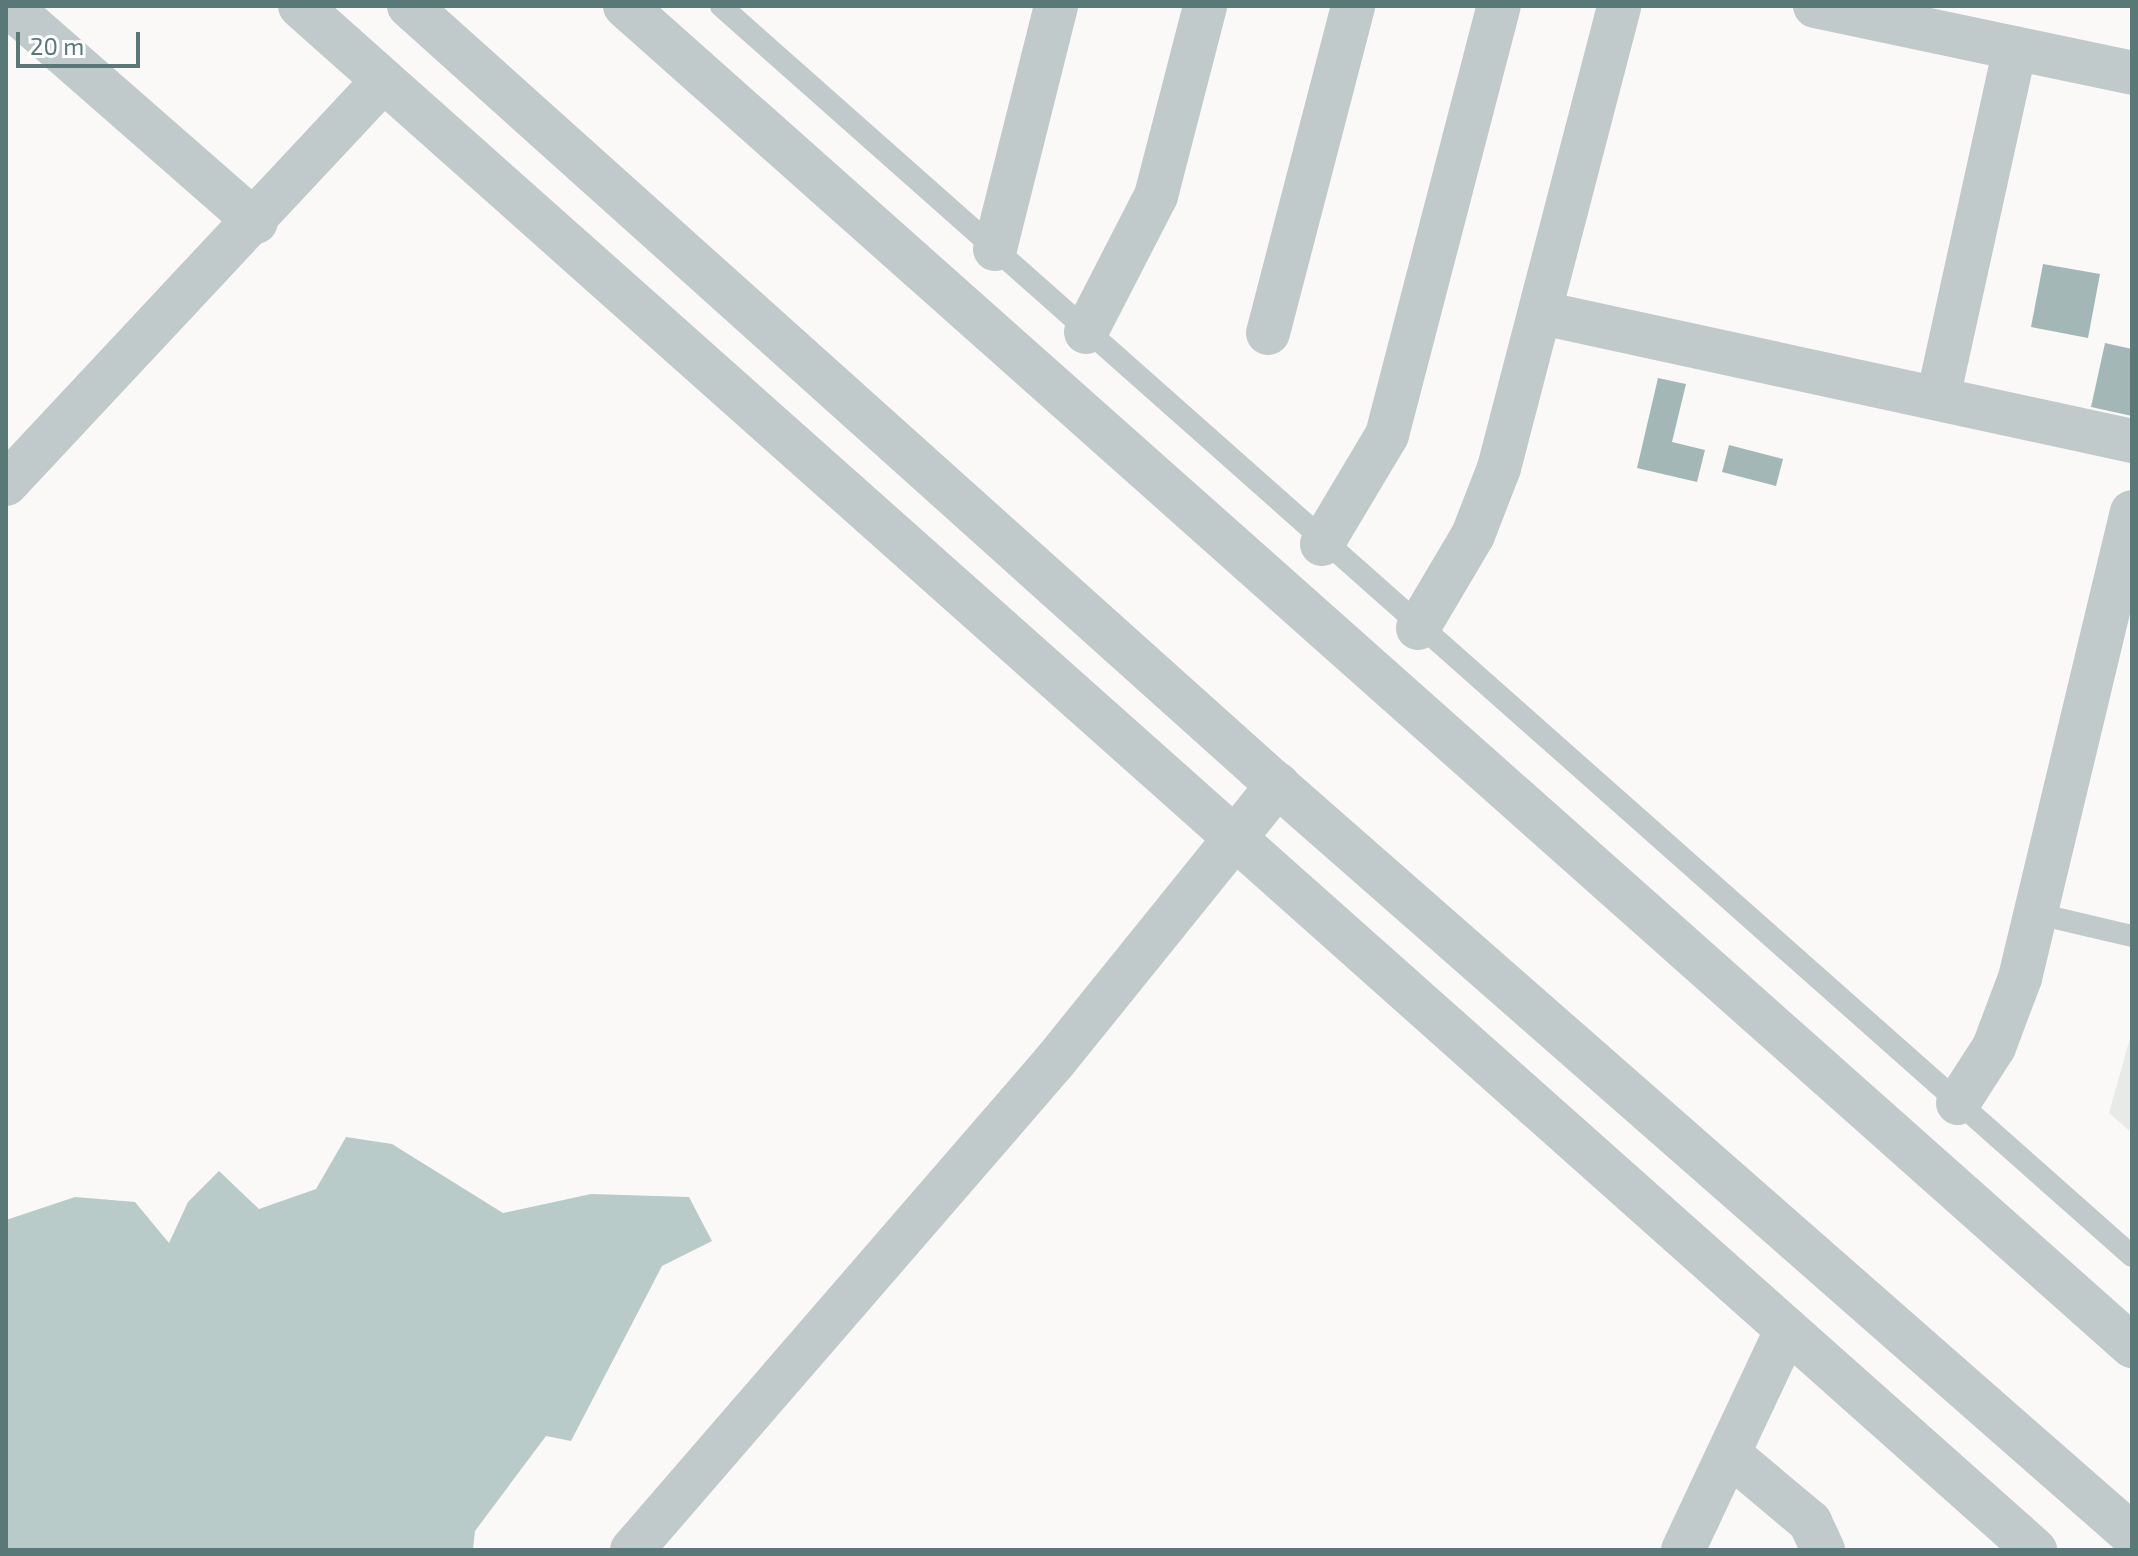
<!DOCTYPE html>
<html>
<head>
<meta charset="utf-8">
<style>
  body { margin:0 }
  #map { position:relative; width:2138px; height:1556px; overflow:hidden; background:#faf9f7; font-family:"Exo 2",sans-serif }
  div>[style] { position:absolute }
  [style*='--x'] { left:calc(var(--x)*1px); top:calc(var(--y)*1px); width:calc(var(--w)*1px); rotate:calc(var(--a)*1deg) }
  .built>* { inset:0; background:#e8eae8 }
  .water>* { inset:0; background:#b8cbc8 }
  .building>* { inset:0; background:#a4b7b7 }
  .service>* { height:22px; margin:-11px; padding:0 11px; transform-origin:11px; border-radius:11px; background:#c0caca }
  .minor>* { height:44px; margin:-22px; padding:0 22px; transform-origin:22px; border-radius:22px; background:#c0caca }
  .tertiary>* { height:44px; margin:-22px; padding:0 22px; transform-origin:22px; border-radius:22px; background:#c0caca }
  span { translate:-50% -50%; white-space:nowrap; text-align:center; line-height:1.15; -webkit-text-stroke:8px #fff; paint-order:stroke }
  .frame { position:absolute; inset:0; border:8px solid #597979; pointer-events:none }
  .scale { position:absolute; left:16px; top:32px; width:124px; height:36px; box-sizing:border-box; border:4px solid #597979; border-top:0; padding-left:10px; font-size:24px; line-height:28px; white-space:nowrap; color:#597979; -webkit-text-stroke:6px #fff; paint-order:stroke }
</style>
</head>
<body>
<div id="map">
  <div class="built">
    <i style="clip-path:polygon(2132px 1031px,2132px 1133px,2109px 1113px)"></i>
  </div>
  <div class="water">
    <i style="clip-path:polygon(346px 1137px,392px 1144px,503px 1213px,591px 1194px,689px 1197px,712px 1241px,662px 1266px,571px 1441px,546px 1436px,475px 1531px,473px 1550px,6px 1550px,6px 1220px,75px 1197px,135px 1202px,169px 1243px,188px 1202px,219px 1171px,259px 1209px,316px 1189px)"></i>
  </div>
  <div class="building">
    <i style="clip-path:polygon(2043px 264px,2100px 274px,2088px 338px,2031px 327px)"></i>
    <i style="clip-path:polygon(2105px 343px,2132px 349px,2132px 416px,2091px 407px)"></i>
    <i style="clip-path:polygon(1658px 378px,1686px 384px,1672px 442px,1705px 450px,1697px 482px,1637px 468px)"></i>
    <i style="clip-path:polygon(1729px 445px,1783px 459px,1776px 486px,1722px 472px)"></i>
  </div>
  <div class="service">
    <i style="--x:721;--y:6;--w:1885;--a:41.54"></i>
    <i style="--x:2038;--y:914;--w:97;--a:13.2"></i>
  </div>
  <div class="minor">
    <i style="--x:9;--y:6;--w:328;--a:41.2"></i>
    <i style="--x:300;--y:6;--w:2323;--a:41.67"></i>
    <i style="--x:1815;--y:6;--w:324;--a:11.9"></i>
    <i style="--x:995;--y:249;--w:251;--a:-75.9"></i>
    <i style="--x:1542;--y:313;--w:604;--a:12.24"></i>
    <i style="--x:1086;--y:332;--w:153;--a:-62.8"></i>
    <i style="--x:1156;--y:196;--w:196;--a:-75.5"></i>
    <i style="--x:1268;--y:333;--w:338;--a:-75.4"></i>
    <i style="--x:1938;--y:398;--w:358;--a:-77.6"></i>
    <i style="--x:6;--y:484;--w:552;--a:-46.91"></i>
    <i style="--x:1322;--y:544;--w:127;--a:-59.2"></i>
    <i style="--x:1387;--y:435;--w:443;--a:-75.4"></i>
    <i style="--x:1418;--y:628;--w:108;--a:-59.4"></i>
    <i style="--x:1473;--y:535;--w:72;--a:-68.8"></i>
    <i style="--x:1499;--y:468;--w:477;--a:-75.4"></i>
    <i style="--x:1958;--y:1103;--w:67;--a:-57.3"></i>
    <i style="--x:1994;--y:1047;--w:74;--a:-69.4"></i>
    <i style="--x:2020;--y:978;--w:479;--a:-76.5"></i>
    <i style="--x:1729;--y:1454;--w:106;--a:40"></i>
    <i style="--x:1810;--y:1522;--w:31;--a:65"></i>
    <i style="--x:632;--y:1550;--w:647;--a:-49.14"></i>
    <i style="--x:1055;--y:1061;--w:355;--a:-51.1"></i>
    <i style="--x:1683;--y:1550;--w:244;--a:-64.8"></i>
  </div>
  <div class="tertiary">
    <i style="--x:409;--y:6;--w:1142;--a:41.91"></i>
    <i style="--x:1259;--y:769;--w:1161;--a:41.26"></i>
    <i style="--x:625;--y:6;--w:2017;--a:41.64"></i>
  </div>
  <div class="frame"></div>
  <div class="scale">20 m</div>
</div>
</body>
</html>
